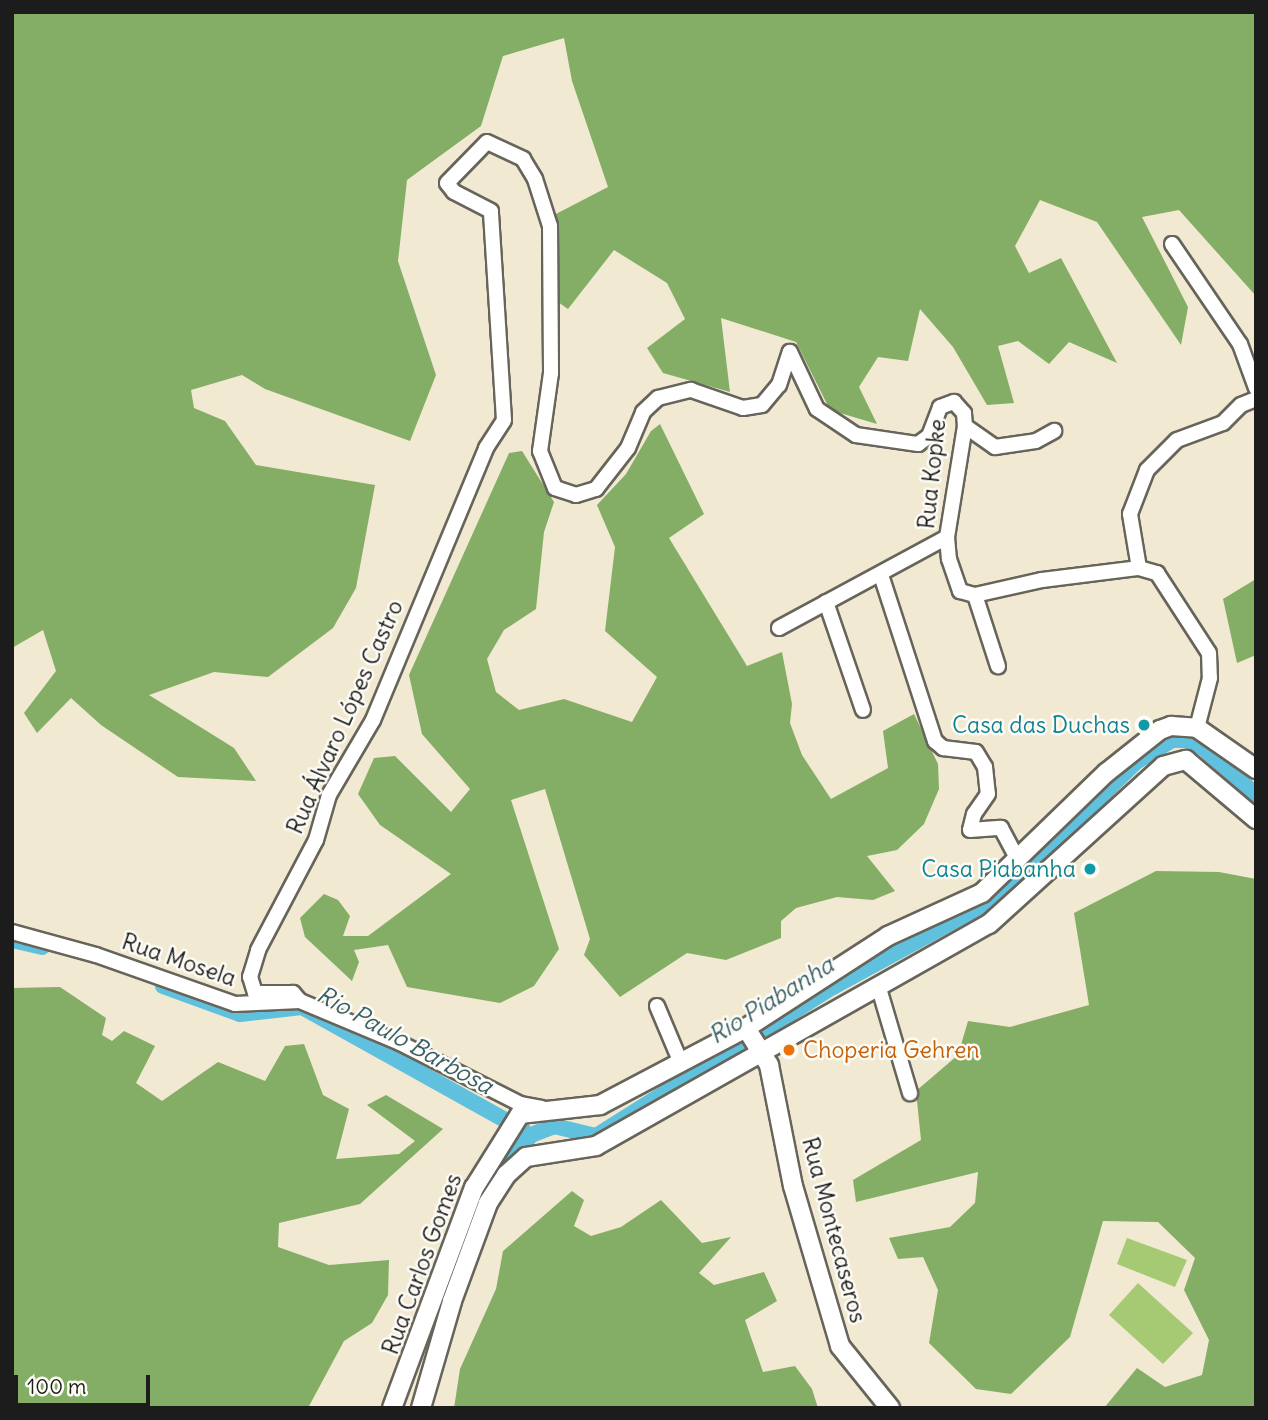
<!DOCTYPE html>
<html>
<head>
<meta charset="utf-8">
<style>
  body { margin:0 }
  #map { position:relative; width:1268px; height:1420px; overflow:hidden; background:#f1e9d1; font-family:Delius,sans-serif }
  div>[style] { position:absolute }
  [style*='--x'] { left:calc(var(--x)*1px); top:calc(var(--y)*1px); width:calc(var(--w)*1px); rotate:calc(var(--a)*1deg) }
  .green>* { inset:0; background:#a6ca74 }
  .forest>* { inset:0; background:#84ae66 }
  .river>* { height:16px; margin:-8px; padding:0 8px; transform-origin:8px; border-radius:8px; background:#5fc1dd }
  .roads { filter:drop-shadow(2px 0 #67645b) drop-shadow(-2px 0 #67645b) drop-shadow(0 2px #67645b) drop-shadow(0 -2px #67645b) }
  .minor>* { height:14px; margin:-7px; padding:0 7px; transform-origin:7px; border-radius:7px; background:#fff }
  .major>* { height:18px; margin:-9px; padding:0 9px; transform-origin:9px; border-radius:9px; background:#fff }
  .dots>* { width:19px; height:19px; translate:-50% -50%; box-sizing:border-box; border:4px solid #fdfcf7; border-radius:50% }
  span { translate:-50% -50%; white-space:nowrap; text-align:center; line-height:1.15; -webkit-text-stroke:5px #fdfcf7; paint-order:stroke }
  .street-label { font-size:23px; color:#1c1c1c }
  .culture-label { font-size:23px; color:#0d838f }
  .right { translate:-100% -50%; text-align:right }
  .food-label { font-size:23px; color:#c56008 }
  .left { translate:0 -50%; text-align:left }
  .water-label { font-size:24px; color:#375e69; font-style:italic }
  .frame { position:absolute; inset:0; border:14px solid #1c1c1c; pointer-events:none }
  .scale { position:absolute; left:14px; top:1375px; width:136px; height:32px; box-sizing:border-box; border:4px solid #1c1c1c; border-top:0; padding-left:9px; font-size:21px; line-height:24px; white-space:nowrap; color:#1c1c1c; -webkit-text-stroke:5px #fdfcf7; paint-order:stroke }
</style>
</head>
<body>
<div id="map">
  <div class="green">
    <i style="clip-path:polygon(1127px 1238px,1187px 1260px,1175px 1287px,1117px 1264px)"></i>
    <i style="clip-path:polygon(1138px 1283px,1193px 1333px,1163px 1364px,1109px 1315px)"></i>
  </div>
  <div class="forest">
    <i style="clip-path:polygon(12px 12px,1256px 12px,1256px 296px,1179px 210px,1142px 217px,1188px 307px,1181px 345px,1097px 222px,1040px 200px,1015px 246px,1029px 273px,1061px 258px,1117px 363px,1069px 342px,1049px 364px,1018px 341px,998px 346px,1014px 403px,987px 405px,953px 347px,920px 309px,908px 361px,878px 357px,859px 387px,877px 424px,830px 410px,796px 342px,721px 318px,730px 392px,663px 373px,647px 348px,685px 319px,667px 283px,614px 250px,568px 309px,558px 302px,552px 216px,608px 187px,572px 81px,564px 38px,503px 56px,481px 126px,407px 180px,398px 261px,436px 375px,410px 441px,265px 389px,242px 375px,191px 390px,194px 408px,225px 421px,256px 465px,375px 485px,356px 588px,333px 628px,268px 677px,214px 672px,149px 695px,234px 748px,256px 781px,178px 777px,101px 725px,71px 698px,37px 733px,24px 713px,56px 671px,43px 630px,12px 648px)"></i>
    <i style="clip-path:polygon(660px 424px,704px 514px,669px 538px,747px 666px,782px 652px,792px 704px,790px 723px,802px 755px,831px 799px,888px 768px,883px 731px,914px 714px,938px 764px,939px 789px,924px 824px,897px 850px,867px 856px,895px 891px,873px 900px,837px 897px,796px 908px,781px 921px,781px 938px,726px 960px,687px 953px,620px 997px,584px 955px,590px 939px,545px 789px,511px 800px,559px 949px,534px 986px,500px 1003px,407px 987px,388px 945px,354px 950px,359px 962px,352px 981px,305px 937px,300px 918px,324px 894px,338px 900px,350px 916px,343px 936px,368px 936px,451px 874px,380px 825px,358px 794px,374px 758px,395px 756px,451px 812px,470px 789px,422px 734px,409px 675px,509px 453px,522px 451px,554px 502px,544px 532px,536px 609px,504px 630px,487px 659px,496px 692px,519px 710px,564px 699px,632px 722px,657px 677px,605px 631px,615px 547px,597px 505px,626px 474px,651px 431px)"></i>
    <i style="clip-path:polygon(1256px 579px,1256px 655px,1237px 663px,1223px 599px)"></i>
    <i style="clip-path:polygon(1156px 871px,1219px 872px,1256px 879px,1256px 1408px,1104px 1408px,1137px 1368px,1165px 1387px,1202px 1375px,1209px 1340px,1184px 1290px,1195px 1258px,1158px 1222px,1103px 1221px,1070px 1337px,1011px 1394px,976px 1389px,929px 1343px,938px 1290px,923px 1257px,898px 1259px,889px 1238px,950px 1227px,975px 1203px,978px 1172px,856px 1202px,853px 1180px,921px 1140px,916px 1091px,958px 1055px,968px 1021px,1010px 1027px,1089px 1005px,1074px 913px)"></i>
    <i style="clip-path:polygon(60px 987px,106px 1018px,102px 1035px,112px 1041px,124px 1031px,155px 1046px,136px 1083px,162px 1101px,218px 1062px,265px 1081px,285px 1046px,304px 1044px,323px 1095px,349px 1109px,336px 1159px,399px 1154px,415px 1141px,367px 1105px,386px 1095px,443px 1129px,360px 1204px,279px 1223px,278px 1247px,329px 1265px,389px 1260px,388px 1295px,372px 1323px,344px 1341px,308px 1408px,12px 1408px,12px 988px)"></i>
    <i style="clip-path:polygon(572px 1191px,584px 1200px,574px 1226px,591px 1236px,621px 1227px,661px 1200px,702px 1243px,731px 1237px,699px 1273px,714px 1285px,764px 1272px,777px 1301px,745px 1320px,763px 1372px,795px 1366px,812px 1389px,818px 1408px,454px 1408px,460px 1369px,496px 1289px,503px 1251px)"></i>
  </div>
  <div class="river">
    <i style="--x:12;--y:940;--w:31;--a:13"></i>
    <i style="--x:163;--y:986;--w:82;--a:20"></i>
    <i style="--x:240;--y:1014;--w:62;--a:-6.4"></i>
    <i style="--x:302;--y:1007;--w:253;--a:29.1"></i>
    <i style="--x:503;--y:1169;--w:44;--a:-50.5"></i>
    <i style="--x:531;--y:1135;--w:25;--a:-21"></i>
    <i style="--x:554;--y:1126;--w:43;--a:13.4"></i>
    <i style="--x:596;--y:1136;--w:280;--a:-32.2"></i>
    <i style="--x:833;--y:987;--w:188;--a:-28.6"></i>
    <i style="--x:998;--y:897;--w:193;--a:-44.4"></i>
    <i style="--x:1136;--y:762;--w:42;--a:-31.4"></i>
    <i style="--x:1172;--y:740;--w:14;--a:0"></i>
    <i style="--x:1186;--y:740;--w:17;--a:24"></i>
    <i style="--x:1202;--y:747;--w:72;--a:41.6"></i>
  </div>
  <div class="roads">
    <div class="minor">
      <i style="--x:1172;--y:244;--w:121;--a:55.8"></i>
      <i style="--x:1240;--y:344;--w:47;--a:70"></i>
      <i style="--x:965;--y:426;--w:37;--a:35"></i>
      <i style="--x:995;--y:447;--w:41;--a:-8.3"></i>
      <i style="--x:1036;--y:441;--w:21;--a:-29"></i>
      <i style="--x:1139;--y:568;--w:55;--a:-99.5"></i>
      <i style="--x:1130;--y:514;--w:47;--a:-68.9"></i>
      <i style="--x:1147;--y:470;--w:42;--a:-45"></i>
      <i style="--x:1177;--y:440;--w:49;--a:-20.3"></i>
      <i style="--x:1223;--y:423;--w:25;--a:-45"></i>
      <i style="--x:1241;--y:405;--w:16;--a:-22"></i>
      <i style="--x:881;--y:575;--w:175;--a:72"></i>
      <i style="--x:935;--y:741;--w:11;--a:41"></i>
      <i style="--x:943;--y:748;--w:33;--a:7"></i>
      <i style="--x:976;--y:752;--w:17;--a:59"></i>
      <i style="--x:985;--y:767;--w:27;--a:84"></i>
      <i style="--x:988;--y:794;--w:24;--a:125"></i>
      <i style="--x:974;--y:814;--w:16;--a:104"></i>
      <i style="--x:970;--y:830;--w:31;--a:-4"></i>
      <i style="--x:1001;--y:828;--w:34;--a:62"></i>
      <i style="--x:975;--y:595;--w:75;--a:72.1"></i>
      <i style="--x:826;--y:602;--w:114;--a:71.1"></i>
      <i style="--x:779;--y:628;--w:191;--a:-28.4"></i>
      <i style="--x:12;--y:932;--w:87;--a:15.3"></i>
      <i style="--x:96;--y:955;--w:147;--a:19.4"></i>
      <i style="--x:235;--y:1004;--w:65;--a:-2.6"></i>
      <i style="--x:300;--y:1001;--w:108;--a:22.8"></i>
      <i style="--x:400;--y:1043;--w:135;--a:26.9"></i>
      <i style="--x:520;--y:1104;--w:22;--a:10"></i>
      <i style="--x:878;--y:985;--w:113;--a:73.5"></i>
      <i style="--x:300;--y:1001;--w:11;--a:-131"></i>
      <i style="--x:293;--y:993;--w:38;--a:180"></i>
      <i style="--x:255;--y:993;--w:17;--a:-107"></i>
      <i style="--x:250;--y:977;--w:28;--a:-73"></i>
      <i style="--x:258;--y:950;--w:124;--a:-62.2"></i>
      <i style="--x:316;--y:840;--w:47;--a:-73.9"></i>
      <i style="--x:329;--y:795;--w:87;--a:-59.6"></i>
      <i style="--x:373;--y:720;--w:295;--a:-67.4"></i>
      <i style="--x:486;--y:448;--w:33;--a:-57"></i>
      <i style="--x:504;--y:420;--w:209;--a:-93.6"></i>
      <i style="--x:491;--y:211;--w:42;--a:-152.8"></i>
      <i style="--x:454;--y:192;--w:11;--a:-128"></i>
      <i style="--x:447;--y:183;--w:57;--a:-45.7"></i>
      <i style="--x:487;--y:142;--w:40;--a:25"></i>
      <i style="--x:523;--y:159;--w:23;--a:59"></i>
      <i style="--x:535;--y:179;--w:49;--a:72.3"></i>
      <i style="--x:550;--y:226;--w:147;--a:89.6"></i>
      <i style="--x:551;--y:373;--w:79;--a:98"></i>
      <i style="--x:540;--y:451;--w:40;--a:68"></i>
      <i style="--x:555;--y:488;--w:22;--a:18"></i>
      <i style="--x:576;--y:495;--w:21;--a:-17"></i>
      <i style="--x:596;--y:489;--w:52;--a:-52"></i>
      <i style="--x:628;--y:448;--w:39;--a:-67"></i>
      <i style="--x:643;--y:412;--w:21;--a:-43"></i>
      <i style="--x:658;--y:398;--w:34;--a:-14"></i>
      <i style="--x:691;--y:390;--w:55;--a:19.1"></i>
      <i style="--x:743;--y:408;--w:19;--a:-9"></i>
      <i style="--x:762;--y:405;--w:26;--a:-50"></i>
      <i style="--x:779;--y:385;--w:35;--a:-72"></i>
      <i style="--x:790;--y:352;--w:63;--a:64.7"></i>
      <i style="--x:817;--y:409;--w:47;--a:33.7"></i>
      <i style="--x:856;--y:435;--w:63;--a:8.3"></i>
      <i style="--x:918;--y:444;--w:14;--a:-36"></i>
      <i style="--x:929;--y:436;--w:31;--a:-69"></i>
      <i style="--x:940;--y:407;--w:15;--a:-20"></i>
      <i style="--x:954;--y:402;--w:15;--a:48"></i>
      <i style="--x:964;--y:413;--w:13;--a:86"></i>
      <i style="--x:965;--y:426;--w:112;--a:99.2"></i>
      <i style="--x:947;--y:537;--w:22;--a:85"></i>
      <i style="--x:949;--y:559;--w:34;--a:71"></i>
      <i style="--x:960;--y:591;--w:16;--a:15"></i>
      <i style="--x:975;--y:595;--w:69;--a:-12.6"></i>
      <i style="--x:1042;--y:580;--w:98;--a:-7.1"></i>
      <i style="--x:1139;--y:568;--w:19;--a:16"></i>
      <i style="--x:1157;--y:573;--w:95;--a:57"></i>
      <i style="--x:1209;--y:653;--w:25;--a:88"></i>
      <i style="--x:1210;--y:678;--w:52;--a:104.6"></i>
      <i style="--x:657;--y:1006;--w:62;--a:67.2"></i>
    </div>
    <div class="major">
      <i style="--x:746;--y:1028;--w:44;--a:58.1"></i>
      <i style="--x:769;--y:1065;--w:123;--a:78.8"></i>
      <i style="--x:793;--y:1186;--w:167;--a:73.6"></i>
      <i style="--x:840;--y:1346;--w:80;--a:51.1"></i>
      <i style="--x:392;--y:1408;--w:235;--a:-69.6"></i>
      <i style="--x:474;--y:1188;--w:87;--a:-58.1"></i>
      <i style="--x:520;--y:1114;--w:81;--a:-6.4"></i>
      <i style="--x:600;--y:1105;--w:165;--a:-27.8"></i>
      <i style="--x:746;--y:1028;--w:169;--a:-32.9"></i>
      <i style="--x:888;--y:936;--w:103;--a:-24.6"></i>
      <i style="--x:982;--y:893;--w:173;--a:-44.1"></i>
      <i style="--x:1106;--y:773;--w:69;--a:-38.5"></i>
      <i style="--x:1160;--y:730;--w:12;--a:-20"></i>
      <i style="--x:1171;--y:726;--w:26;--a:4"></i>
      <i style="--x:1197;--y:728;--w:72;--a:34.8"></i>
      <i style="--x:421;--y:1408;--w:111;--a:-73.8"></i>
      <i style="--x:452;--y:1301;--w:104;--a:-69.8"></i>
      <i style="--x:488;--y:1203;--w:33;--a:-57"></i>
      <i style="--x:506;--y:1175;--w:27;--a:-42"></i>
      <i style="--x:526;--y:1157;--w:71;--a:-8.9"></i>
      <i style="--x:596;--y:1146;--w:451;--a:-29.5"></i>
      <i style="--x:989;--y:924;--w:235;--a:-42.2"></i>
      <i style="--x:1163;--y:766;--w:24;--a:-15"></i>
      <i style="--x:1186;--y:760;--w:92;--a:40.1"></i>
    </div>
  </div>
  <div class="dots">
    <i style="left:1144px;top:725px;background:#0f9aa8"></i>
    <i style="left:1090px;top:869px;background:#0f9aa8"></i>
    <i style="left:789px;top:1050px;background:#e8710a"></i>
  </div>
  <div class="street-label">
    <span style="left:932px;top:474px;rotate:-84deg">Rua Kopke</span>
    <span style="left:345px;top:717px;rotate:-66deg">Rua Álvaro Lópes Castro</span>
    <span style="left:179px;top:960px;rotate:19deg">Rua Mosela</span>
    <span style="left:834px;top:1230px;rotate:75deg">Rua Montecaseros</span>
    <span style="left:422px;top:1264px;rotate:-70deg">Rua Carlos Gomes</span>
  </div>
  <div class="culture-label">
    <span class="right" style="left:1130px;top:725px">Casa das Duchas</span>
    <span class="right" style="left:1076px;top:869px">Casa Piabanha</span>
  </div>
  <div class="food-label">
    <span class="left" style="left:803px;top:1050px">Choperia Gehren</span>
  </div>
  <div class="water-label">
    <span style="left:771px;top:1000px;rotate:-32deg">Rio Piabanha</span>
    <span style="left:405px;top:1040px;rotate:29deg">Rio Paulo Barbosa</span>
  </div>
  <div class="frame"></div>
  <div class="scale">100 m</div>
</div>
</body>
</html>
